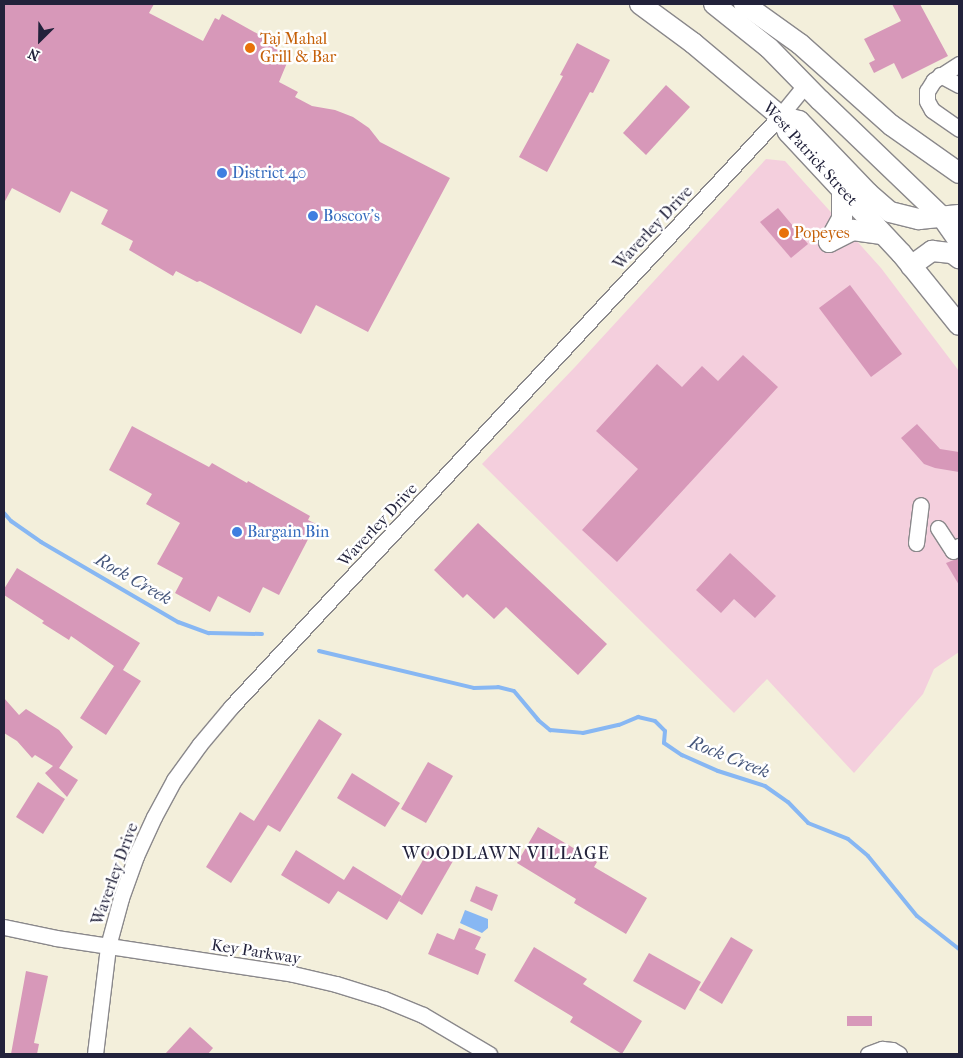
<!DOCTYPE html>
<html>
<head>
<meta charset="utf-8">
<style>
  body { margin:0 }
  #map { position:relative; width:963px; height:1058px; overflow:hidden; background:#f3efdb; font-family:"IM FELL French Canon",serif }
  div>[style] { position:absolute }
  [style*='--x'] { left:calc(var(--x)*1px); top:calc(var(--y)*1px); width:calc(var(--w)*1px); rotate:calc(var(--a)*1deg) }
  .built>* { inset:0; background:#f4cfdd }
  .water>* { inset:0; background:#87b7f3 }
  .stream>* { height:4px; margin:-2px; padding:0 2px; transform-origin:2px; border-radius:2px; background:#87b7f3 }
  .building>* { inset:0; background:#d798b9 }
  .roads { filter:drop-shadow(1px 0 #8a888b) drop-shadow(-1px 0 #8a888b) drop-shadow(0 1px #8a888b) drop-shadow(0 -1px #8a888b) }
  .minor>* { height:15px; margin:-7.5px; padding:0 7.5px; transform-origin:7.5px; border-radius:7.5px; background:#fff }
  .major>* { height:20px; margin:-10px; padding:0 10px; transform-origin:10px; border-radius:10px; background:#fff }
  .dots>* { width:14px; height:14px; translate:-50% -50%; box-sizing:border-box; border:2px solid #fff; border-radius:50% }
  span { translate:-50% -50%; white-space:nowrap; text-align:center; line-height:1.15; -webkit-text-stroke:5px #fff; paint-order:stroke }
  .food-label { font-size:16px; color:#c56008 }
  .left { translate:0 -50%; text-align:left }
  .street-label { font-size:16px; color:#22223b }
  .shop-label { font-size:16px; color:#366cbe }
  .water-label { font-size:18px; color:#45567b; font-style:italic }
  .neighbourhood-label { font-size:18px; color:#22223b; letter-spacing:1px }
  .frame { position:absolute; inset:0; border:5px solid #22223b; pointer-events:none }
  .north { position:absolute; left:15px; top:15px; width:50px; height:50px; -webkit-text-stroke:4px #fff; paint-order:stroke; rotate:203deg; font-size:14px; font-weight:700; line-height:20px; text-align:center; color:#22223b }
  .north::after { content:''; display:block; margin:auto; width:18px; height:22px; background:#22223b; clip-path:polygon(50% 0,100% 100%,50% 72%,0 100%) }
</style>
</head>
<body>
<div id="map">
  <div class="built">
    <i style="clip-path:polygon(766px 159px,785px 161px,881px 268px,959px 371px,959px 652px,934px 669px,923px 694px,854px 773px,767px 679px,734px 713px,482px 464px,575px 367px)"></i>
  </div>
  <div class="water">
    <i style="clip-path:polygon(465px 910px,488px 919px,488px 928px,482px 933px,460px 923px)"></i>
  </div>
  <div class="stream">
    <i style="--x:4;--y:513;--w:11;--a:49"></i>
    <i style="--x:11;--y:521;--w:37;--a:35"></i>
    <i style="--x:41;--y:542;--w:159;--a:30.3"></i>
    <i style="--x:178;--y:622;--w:33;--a:20"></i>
    <i style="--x:209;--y:633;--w:53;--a:1.1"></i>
    <i style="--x:319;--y:651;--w:159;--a:13.4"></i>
    <i style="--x:474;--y:688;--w:24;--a:-2"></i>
    <i style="--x:498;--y:687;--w:16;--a:14"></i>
    <i style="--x:514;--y:691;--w:38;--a:50"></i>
    <i style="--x:538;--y:720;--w:16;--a:40"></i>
    <i style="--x:550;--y:730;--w:33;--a:5"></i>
    <i style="--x:583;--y:733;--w:37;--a:-13"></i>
    <i style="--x:619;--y:725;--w:21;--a:-23"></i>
    <i style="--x:638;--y:717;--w:17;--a:13"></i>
    <i style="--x:655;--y:721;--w:14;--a:45"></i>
    <i style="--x:665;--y:731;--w:12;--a:95"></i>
    <i style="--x:664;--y:743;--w:22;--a:34"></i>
    <i style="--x:682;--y:755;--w:39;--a:24"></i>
    <i style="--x:718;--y:771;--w:49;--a:17.7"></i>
    <i style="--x:765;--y:786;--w:28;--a:35"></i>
    <i style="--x:788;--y:802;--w:29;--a:46"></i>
    <i style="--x:808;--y:823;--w:43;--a:21.8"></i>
    <i style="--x:848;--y:839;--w:26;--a:40"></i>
    <i style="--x:868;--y:856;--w:77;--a:50.8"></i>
    <i style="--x:917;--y:916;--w:53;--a:38.2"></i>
  </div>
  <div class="building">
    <i style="clip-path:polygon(4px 4px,154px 4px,149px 13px,203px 41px,215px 18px,219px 20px,222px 14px,274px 43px,272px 46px,289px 58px,279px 82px,298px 92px,295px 97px,312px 106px,335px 110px,353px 117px,369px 128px,380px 142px,450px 178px,368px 332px,316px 305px,301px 334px,200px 281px,197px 282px,176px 271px,173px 276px,129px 250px,133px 241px,101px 224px,108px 210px,71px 191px,60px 213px,12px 188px,4px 203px)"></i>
    <i style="clip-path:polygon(892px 4px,920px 4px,948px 56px,902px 79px,894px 63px,874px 73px,869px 63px,875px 60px,864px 39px,901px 21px)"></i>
    <i style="clip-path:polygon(577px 43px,610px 60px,593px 93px,590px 92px,547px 172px,519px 157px,563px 76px,560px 75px)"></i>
    <i style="clip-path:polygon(666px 85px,690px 107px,646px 155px,623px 133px)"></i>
    <i style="clip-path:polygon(778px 208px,808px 244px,791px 258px,760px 222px)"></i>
    <i style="clip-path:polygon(850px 285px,902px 354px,871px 377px,819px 308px)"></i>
    <i style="clip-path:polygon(743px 355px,778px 387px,617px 562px,582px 530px,638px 469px,596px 431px,657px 364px,682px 387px,702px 366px,718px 381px)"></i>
    <i style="clip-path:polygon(917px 424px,940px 449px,959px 452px,959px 472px,935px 468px,924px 464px,901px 438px)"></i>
    <i style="clip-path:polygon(132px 426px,209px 467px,212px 463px,247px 483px,248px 481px,310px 516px,308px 520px,316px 524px,279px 595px,263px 587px,250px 613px,218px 596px,210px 612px,175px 593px,183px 578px,157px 564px,180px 523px,146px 504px,152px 494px,109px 470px)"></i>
    <i style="clip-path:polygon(478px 523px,607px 644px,578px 675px,506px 607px,494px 619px,467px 594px,463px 598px,434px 570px)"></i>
    <i style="clip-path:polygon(730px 553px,776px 596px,755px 618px,734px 599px,721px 613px,696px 590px)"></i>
    <i style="clip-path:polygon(959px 558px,959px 585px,946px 563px)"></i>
    <i style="clip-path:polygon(17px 568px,140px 643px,123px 670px,141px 681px,106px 735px,80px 718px,114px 666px,71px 636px,69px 640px,42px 623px,44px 621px,4px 595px,4px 589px)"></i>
    <i style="clip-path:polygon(4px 698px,19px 715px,26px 709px,59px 730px,73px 747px,59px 768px,78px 780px,67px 797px,45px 773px,53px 766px,35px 755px,32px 758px,17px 741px,4px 733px)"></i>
    <i style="clip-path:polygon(319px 719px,342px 734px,280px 832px,268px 825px,231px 883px,206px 867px,240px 812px,254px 821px)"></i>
    <i style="clip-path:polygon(428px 762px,453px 776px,426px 823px,401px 809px)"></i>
    <i style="clip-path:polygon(352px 773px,400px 803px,385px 827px,337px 798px)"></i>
    <i style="clip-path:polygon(38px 782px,65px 799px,43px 834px,16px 817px)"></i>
    <i style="clip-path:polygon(538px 827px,597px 862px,594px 867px,647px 898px,626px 934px,574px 903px,576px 899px,517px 863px)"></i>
    <i style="clip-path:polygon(430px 848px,453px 861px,422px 915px,399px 901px)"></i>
    <i style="clip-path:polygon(296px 850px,344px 880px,353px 866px,402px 896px,387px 920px,338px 891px,329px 904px,281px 875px)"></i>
    <i style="clip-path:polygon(476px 886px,498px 895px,492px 911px,470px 901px)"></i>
    <i style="clip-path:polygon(459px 928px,481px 937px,475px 949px,486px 954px,478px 975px,428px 954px,437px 933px,454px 940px)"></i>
    <i style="clip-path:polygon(731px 937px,753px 950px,722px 1004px,699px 990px)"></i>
    <i style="clip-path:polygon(534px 947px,587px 979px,583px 984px,642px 1021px,622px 1054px,570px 1022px,573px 1017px,514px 981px)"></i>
    <i style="clip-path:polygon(649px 953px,701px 982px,685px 1010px,633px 981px)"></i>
    <i style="clip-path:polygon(26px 971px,48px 976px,34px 1043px,39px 1044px,37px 1054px,11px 1054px)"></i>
    <i style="clip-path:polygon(847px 1016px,872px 1016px,872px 1026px,847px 1026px)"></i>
    <i style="clip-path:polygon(190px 1027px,213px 1048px,208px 1054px,165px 1054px)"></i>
  </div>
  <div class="roads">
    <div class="minor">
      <i style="--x:959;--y:64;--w:30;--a:147"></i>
      <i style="--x:934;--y:80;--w:13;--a:122"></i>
      <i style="--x:927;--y:91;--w:10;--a:90"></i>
      <i style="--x:927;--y:101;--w:10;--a:61"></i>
      <i style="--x:932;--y:110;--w:33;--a:35"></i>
      <i style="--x:940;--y:75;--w:21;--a:28"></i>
      <i style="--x:938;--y:528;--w:27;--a:57"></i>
      <i style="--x:953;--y:551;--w:8;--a:-40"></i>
      <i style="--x:916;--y:543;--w:38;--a:-83"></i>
      <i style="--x:4;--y:927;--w:53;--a:11.9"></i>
      <i style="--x:56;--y:938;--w:240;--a:8.6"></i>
      <i style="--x:293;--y:974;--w:44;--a:13.1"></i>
      <i style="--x:336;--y:984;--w:50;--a:17.4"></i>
      <i style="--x:384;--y:999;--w:42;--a:22.3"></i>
      <i style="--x:423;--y:1015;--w:77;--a:30.6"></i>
      <i style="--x:95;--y:1054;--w:109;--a:-83.1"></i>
      <i style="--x:108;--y:946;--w:50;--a:-74.8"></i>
      <i style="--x:121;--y:898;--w:45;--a:-70.3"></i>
      <i style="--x:136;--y:856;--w:43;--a:-65.2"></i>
      <i style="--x:154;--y:817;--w:42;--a:-61.6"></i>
      <i style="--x:174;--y:780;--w:44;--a:-54.2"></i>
      <i style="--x:200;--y:744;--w:48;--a:-50"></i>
      <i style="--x:231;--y:707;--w:807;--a:-47.11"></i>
      <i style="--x:780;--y:116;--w:41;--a:-50.9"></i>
      <i style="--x:868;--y:1054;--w:15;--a:-20"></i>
      <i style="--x:882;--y:1049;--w:10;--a:6"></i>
      <i style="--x:892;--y:1050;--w:8;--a:30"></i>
    </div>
    <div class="major">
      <i style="--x:640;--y:4;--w:66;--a:36.3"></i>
      <i style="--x:693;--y:43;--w:114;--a:40"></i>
      <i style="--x:780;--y:116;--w:18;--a:63"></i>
      <i style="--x:788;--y:132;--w:166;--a:47"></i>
      <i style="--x:901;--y:253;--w:92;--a:51.1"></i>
      <i style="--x:714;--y:4;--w:70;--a:38.7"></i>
      <i style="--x:769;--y:48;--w:73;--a:45.6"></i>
      <i style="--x:820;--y:100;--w:169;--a:43.8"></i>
      <i style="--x:942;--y:217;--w:29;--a:55"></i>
      <i style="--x:744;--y:4;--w:69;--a:35.5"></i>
      <i style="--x:800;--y:44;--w:122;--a:41.7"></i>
      <i style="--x:891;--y:125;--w:83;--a:35.2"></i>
      <i style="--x:780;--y:116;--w:20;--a:15"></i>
      <i style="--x:799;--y:121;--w:100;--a:46.2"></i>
      <i style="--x:868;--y:193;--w:29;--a:41"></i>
      <i style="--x:890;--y:212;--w:30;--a:14"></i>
      <i style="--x:919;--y:219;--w:40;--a:-5.7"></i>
      <i style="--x:829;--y:242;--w:27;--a:-27"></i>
      <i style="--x:853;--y:230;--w:29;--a:8"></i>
      <i style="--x:829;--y:242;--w:26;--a:-61"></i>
      <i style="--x:842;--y:219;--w:29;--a:-90"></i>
      <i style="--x:911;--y:266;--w:26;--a:-36"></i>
      <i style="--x:932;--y:251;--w:20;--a:6"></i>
      <i style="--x:952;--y:253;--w:9;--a:36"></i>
    </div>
  </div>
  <div class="dots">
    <i style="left:250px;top:48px;background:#e8710a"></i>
    <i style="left:222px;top:173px;background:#3f7fe0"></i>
    <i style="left:313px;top:216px;background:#3f7fe0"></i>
    <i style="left:784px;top:233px;background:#e8710a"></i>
    <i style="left:237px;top:532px;background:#3f7fe0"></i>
  </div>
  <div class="food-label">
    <span class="left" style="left:260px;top:48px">Taj Mahal<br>Grill &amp; Bar</span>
    <span class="left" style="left:794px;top:233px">Popeyes</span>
  </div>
  <div class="street-label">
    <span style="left:810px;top:154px;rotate:48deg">West Patrick Street</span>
    <span style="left:653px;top:228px;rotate:-47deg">Waverley Drive</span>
    <span style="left:378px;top:525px;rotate:-47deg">Waverley Drive</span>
    <span style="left:115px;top:874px;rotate:-70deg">Waverley Drive</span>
    <span style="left:256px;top:952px;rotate:9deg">Key Parkway</span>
  </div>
  <div class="shop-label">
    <span class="left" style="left:232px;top:173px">District 40</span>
    <span class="left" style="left:323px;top:216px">Boscov's</span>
    <span class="left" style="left:247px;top:532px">Bargain Bin</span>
  </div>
  <div class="water-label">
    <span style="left:133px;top:580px;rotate:30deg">Rock Creek</span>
    <span style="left:729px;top:758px;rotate:22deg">Rock Creek</span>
  </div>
  <div class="neighbourhood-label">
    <span style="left:506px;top:854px">WOODLAWN VILLAGE</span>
  </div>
  <div class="frame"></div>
  <div class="north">N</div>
</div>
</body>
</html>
